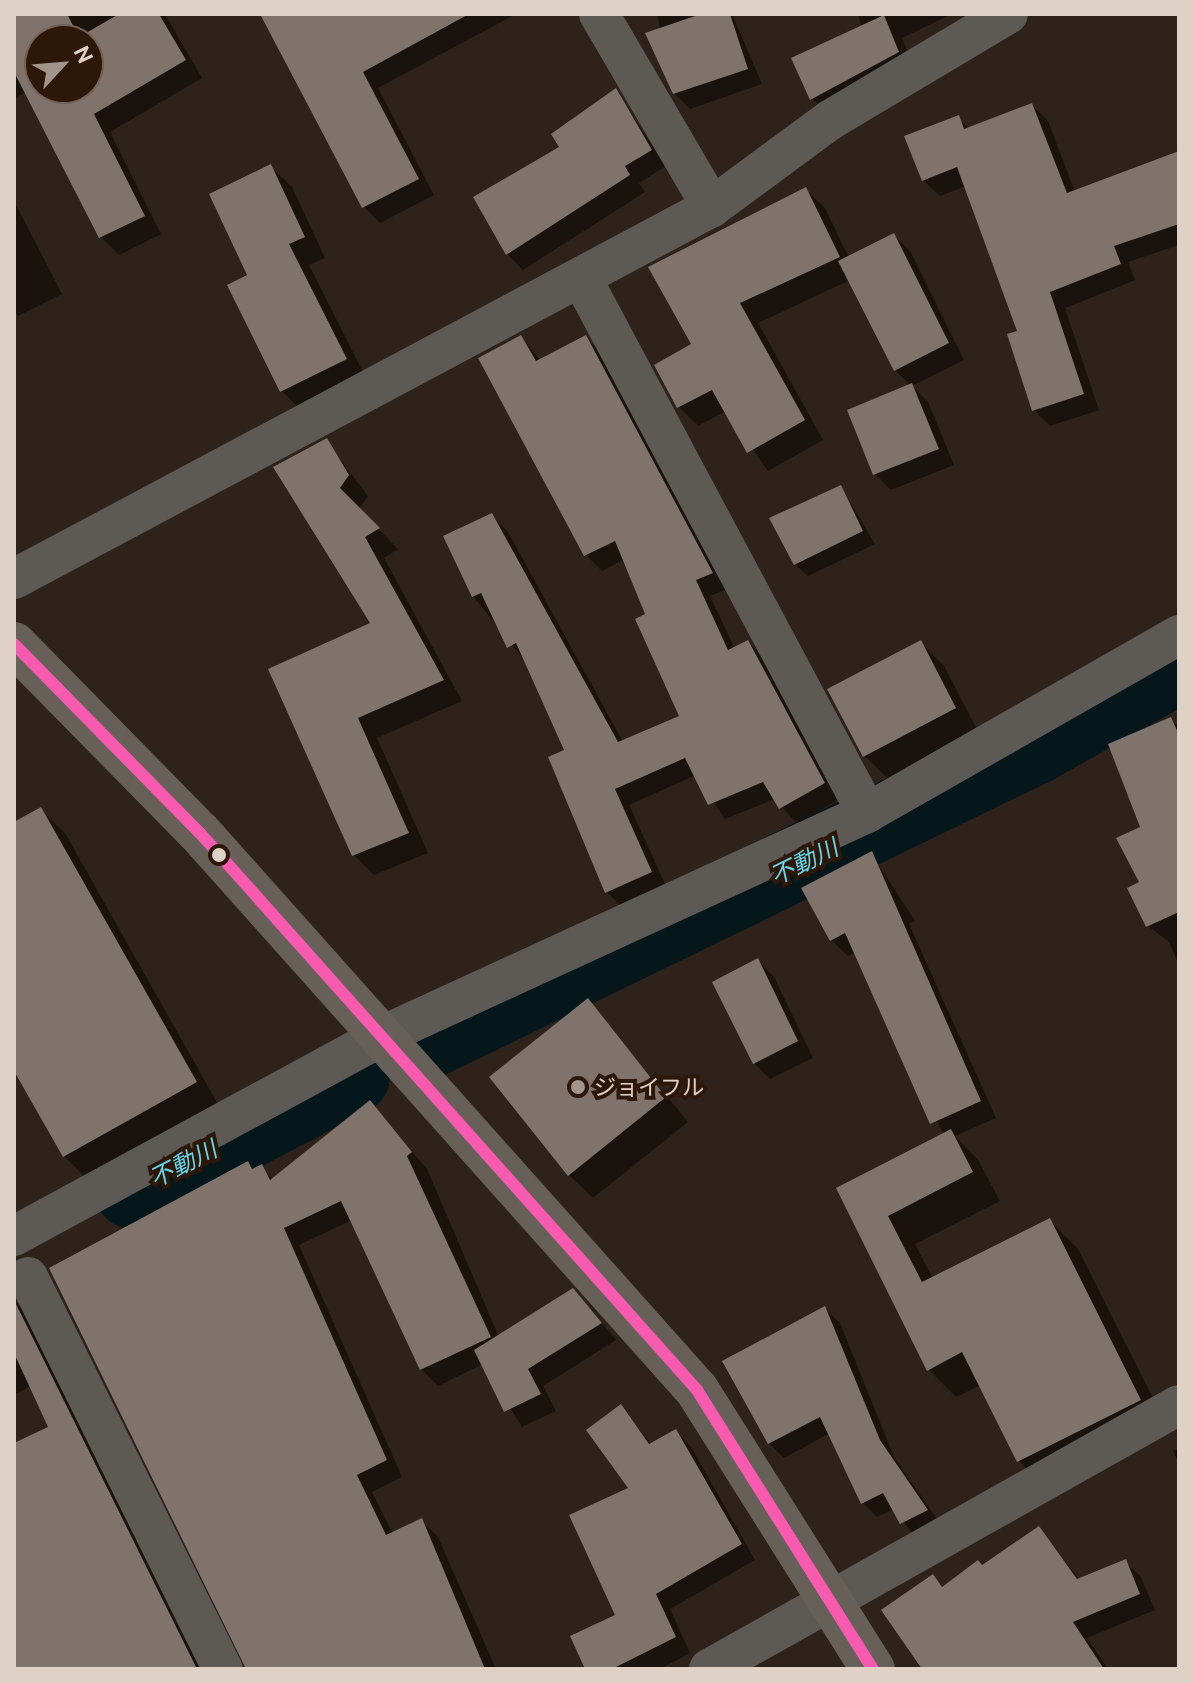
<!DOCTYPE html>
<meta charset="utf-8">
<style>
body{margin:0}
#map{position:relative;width:1193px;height:1683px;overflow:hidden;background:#2f221a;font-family:Ubuntu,"Noto Sans JP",sans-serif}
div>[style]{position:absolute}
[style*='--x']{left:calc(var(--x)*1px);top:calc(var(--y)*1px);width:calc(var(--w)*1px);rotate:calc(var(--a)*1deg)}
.shadow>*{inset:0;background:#0007}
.river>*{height:74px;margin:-37px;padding:0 37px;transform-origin:37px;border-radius:37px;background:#05171a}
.building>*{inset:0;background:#7f736c}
.street>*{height:40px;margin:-20px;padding:0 20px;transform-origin:20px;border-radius:20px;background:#5d5a56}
.highway>*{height:44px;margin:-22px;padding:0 22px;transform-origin:22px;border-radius:22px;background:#666059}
.bus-1>*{height:12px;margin:-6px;padding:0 6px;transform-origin:6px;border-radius:6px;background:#f75aaf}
.dots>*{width:22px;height:22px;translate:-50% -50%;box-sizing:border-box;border:4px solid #2d1709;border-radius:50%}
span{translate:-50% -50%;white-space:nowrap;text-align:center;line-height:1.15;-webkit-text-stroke:8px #2d1709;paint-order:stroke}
.poi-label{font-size:22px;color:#e0d1c7}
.left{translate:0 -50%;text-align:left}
.water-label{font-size:24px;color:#64d5ea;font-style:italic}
.frame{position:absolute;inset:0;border:16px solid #e0d1c7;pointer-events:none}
.north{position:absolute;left:24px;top:24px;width:80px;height:80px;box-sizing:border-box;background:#2d1709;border:2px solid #756155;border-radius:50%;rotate:64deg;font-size:22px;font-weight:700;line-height:32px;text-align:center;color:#e0d1c7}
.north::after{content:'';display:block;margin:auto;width:28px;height:36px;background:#a2948a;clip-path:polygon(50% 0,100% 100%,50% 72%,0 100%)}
</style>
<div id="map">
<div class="shadow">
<div style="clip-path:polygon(evenodd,14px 14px,165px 14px,202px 78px,110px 132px,161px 234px,119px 255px,101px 237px,26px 92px,14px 98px,14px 14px,40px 40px,88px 40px,88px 88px,40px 88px,40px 40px)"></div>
<div style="clip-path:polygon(262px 14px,516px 14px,378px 88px,434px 195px,380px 223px,364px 207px)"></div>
<div style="clip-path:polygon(657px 14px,732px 14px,762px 84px,690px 109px,674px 93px)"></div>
<div style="clip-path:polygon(858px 14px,952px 14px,902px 38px,914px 68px,828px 114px,812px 98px,862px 28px)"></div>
<div style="clip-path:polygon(616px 91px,666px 166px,639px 183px,645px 192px,523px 270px,507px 254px,562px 148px)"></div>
<div style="clip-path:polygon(1032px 105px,1048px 121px,1075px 192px,1179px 154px,1179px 245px,1128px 262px,1135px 280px,1065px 308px,1099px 410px,1050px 426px,1034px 410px,1020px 332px,966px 186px,940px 196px,923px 180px,958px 118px,969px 129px)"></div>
<div style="clip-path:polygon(271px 167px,292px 187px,325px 258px,309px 265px,367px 380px,303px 412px,282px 391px,230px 286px,249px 276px)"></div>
<div style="clip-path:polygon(805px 189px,825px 208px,849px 258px,893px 235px,910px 251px,964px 360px,912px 386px,928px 402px,954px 465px,891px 490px,875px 474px,911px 386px,895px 370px,850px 280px,758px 323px,823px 440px,768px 471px,726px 411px,698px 426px,679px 407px,694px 345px)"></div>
<div style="clip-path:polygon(14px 201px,62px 294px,18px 316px,14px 311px)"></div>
<div style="clip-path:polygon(521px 337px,541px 361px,585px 337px,601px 353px,727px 589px,710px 596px,735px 649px,748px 642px,764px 658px,839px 799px,797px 824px,775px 799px,725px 819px,696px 775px,629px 805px,667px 888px,623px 908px,607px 892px,566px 751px,526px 662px,473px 596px,492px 516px,508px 532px,623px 742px,682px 717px,625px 559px,602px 571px,586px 555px,481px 359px)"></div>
<div style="clip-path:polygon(326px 441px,368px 496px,359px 509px,398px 549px,384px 558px,462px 701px,377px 738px,428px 853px,374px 875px,354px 855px,270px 670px,373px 624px)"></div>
<div style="clip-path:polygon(841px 487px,875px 544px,808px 576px,795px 564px)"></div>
<div style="clip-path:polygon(920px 642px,944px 666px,979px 733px,889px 780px,865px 756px)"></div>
<div style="clip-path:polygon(1171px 719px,1179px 727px,1179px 965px,1169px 942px,1148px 926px,1142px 883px,1142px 828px)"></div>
<div style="clip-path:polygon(41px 810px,65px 833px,219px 1106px,88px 1180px,64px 1156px,14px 1067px,14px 825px)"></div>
<div style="clip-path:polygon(871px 853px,915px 921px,909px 924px,996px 1118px,955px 1136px,978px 1160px,1000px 1201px,915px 1244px,933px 1279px,1050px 1221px,1078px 1249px,1168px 1428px,1047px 1489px,1019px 1461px,981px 1385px,956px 1397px,928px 1369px,839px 1189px,944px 1135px,855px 952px,848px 956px,831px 940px,804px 889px)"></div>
<div style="clip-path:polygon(758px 961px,774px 977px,813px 1058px,770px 1079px,754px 1063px)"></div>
<div style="clip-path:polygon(587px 1000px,688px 1122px,593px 1198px,569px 1175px)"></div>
<div style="clip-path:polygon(370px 1103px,427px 1169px,499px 1337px,589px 1307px,616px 1340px,543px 1386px,556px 1411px,522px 1427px,483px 1364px,438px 1386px,421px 1369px,352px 1220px,299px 1245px,402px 1477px,372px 1492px,393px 1534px,422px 1521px,438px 1537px,496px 1669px,247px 1669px,248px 1163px,274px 1179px)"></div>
<div style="clip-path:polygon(14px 1301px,28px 1315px,204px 1669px,14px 1669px,14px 1445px,50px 1428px,31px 1386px,14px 1395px)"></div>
<div style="clip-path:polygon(825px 1309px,840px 1323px,894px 1457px,941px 1525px,916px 1538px,894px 1509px,877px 1517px,862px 1502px,830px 1433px,784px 1458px,769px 1443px)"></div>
<div style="clip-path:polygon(621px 1407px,652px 1445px,676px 1431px,691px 1447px,755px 1560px,670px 1609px,690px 1653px,660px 1669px,587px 1669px,618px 1616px,631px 1488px)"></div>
<div style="clip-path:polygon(1179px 1448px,1179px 1463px,1173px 1451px)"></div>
<div style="clip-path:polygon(1038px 1529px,1080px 1580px,1125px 1562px,1141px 1577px,1155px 1610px,1087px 1638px,1108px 1669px,923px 1669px,932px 1576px,944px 1588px)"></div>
</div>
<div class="river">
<div style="--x:422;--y:1045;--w:682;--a:-25.89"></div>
<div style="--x:1036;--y:747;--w:164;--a:-29.5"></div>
<div style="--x:132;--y:1192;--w:249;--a:-27.5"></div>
</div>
<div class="building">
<div style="clip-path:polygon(evenodd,14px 14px,67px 14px,79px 37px,119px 14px,159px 14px,186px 60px,94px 114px,145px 216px,99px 238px,14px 72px,14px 14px,40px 40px,88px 40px,88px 88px,40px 88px,40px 40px)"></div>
<div style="clip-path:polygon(260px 14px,469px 14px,363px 72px,419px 179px,362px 208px)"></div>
<div style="clip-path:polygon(701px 14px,730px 14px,748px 69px,673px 94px,645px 33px)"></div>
<div style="clip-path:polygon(884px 15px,899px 52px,810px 100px,791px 58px)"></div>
<div style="clip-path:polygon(616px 88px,652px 150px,625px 166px,630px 175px,506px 255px,473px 197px,559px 147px,551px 134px)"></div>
<div style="clip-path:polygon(1032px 103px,1067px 193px,1179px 151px,1179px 224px,1114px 246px,1121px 264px,1050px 292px,1084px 394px,1032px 411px,1007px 334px,1017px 331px,957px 167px,922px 181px,904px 136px,959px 115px,964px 129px)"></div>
<div style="clip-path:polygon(271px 164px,305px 237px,289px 244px,347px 359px,280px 392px,227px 285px,247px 275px,209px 194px)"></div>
<div style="clip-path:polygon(806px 187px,840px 257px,740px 303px,805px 420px,747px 453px,712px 390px,677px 408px,654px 365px,691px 344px,648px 267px)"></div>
<div style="clip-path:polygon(894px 233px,949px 343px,894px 371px,838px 261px)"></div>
<div style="clip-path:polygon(521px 335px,536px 361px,586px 335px,713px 573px,696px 580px,728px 650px,748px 640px,825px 783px,779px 809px,763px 782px,708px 805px,685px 758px,615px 789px,652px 872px,605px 893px,548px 757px,564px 750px,516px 643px,507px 648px,481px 593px,472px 597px,443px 536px,492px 513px,618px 742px,679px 716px,635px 619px,645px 614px,615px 541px,584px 556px,478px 358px)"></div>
<div style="clip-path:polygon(912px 383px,939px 449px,873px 475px,847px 410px)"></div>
<div style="clip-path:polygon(327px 438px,349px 475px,340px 488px,380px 528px,365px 537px,444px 680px,358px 718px,409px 833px,352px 856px,268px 669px,370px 623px,273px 467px)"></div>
<div style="clip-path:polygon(841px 485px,863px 531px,794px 565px,769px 518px)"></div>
<div style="clip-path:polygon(921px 640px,956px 708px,863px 757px,827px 689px)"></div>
<div style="clip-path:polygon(1171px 717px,1179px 735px,1179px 912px,1146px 927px,1127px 888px,1139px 882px,1116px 838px,1140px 827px,1108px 744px)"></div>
<div style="clip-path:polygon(41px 807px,197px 1082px,63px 1157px,14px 1071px,14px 822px)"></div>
<div style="clip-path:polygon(872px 851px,981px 1101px,930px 1124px,845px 933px,830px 941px,801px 888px)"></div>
<div style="clip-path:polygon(758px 958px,798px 1041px,753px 1064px,712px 982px)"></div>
<div style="clip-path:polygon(588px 998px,666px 1097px,568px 1176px,489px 1077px)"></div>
<div style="clip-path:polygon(370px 1100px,412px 1152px,407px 1156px,491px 1337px,420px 1370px,341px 1201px,284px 1228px,387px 1460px,357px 1475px,386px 1535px,422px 1518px,485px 1669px,246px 1669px,49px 1268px,248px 1161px,252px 1169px,262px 1164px,270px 1180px)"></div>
<div style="clip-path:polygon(951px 1129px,973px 1172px,888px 1216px,922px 1282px,1050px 1218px,1141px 1400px,1017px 1462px,962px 1352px,927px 1371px,836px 1188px)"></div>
<div style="clip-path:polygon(573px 1288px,602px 1323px,528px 1369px,541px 1394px,504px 1412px,474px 1350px)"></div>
<div style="clip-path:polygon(14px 1300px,197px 1669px,14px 1669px,14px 1443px,48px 1427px,14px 1353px)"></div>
<div style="clip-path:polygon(825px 1306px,880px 1440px,928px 1510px,900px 1524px,883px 1493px,861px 1504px,820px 1417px,768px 1444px,722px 1361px)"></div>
<div style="clip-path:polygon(621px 1404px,649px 1444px,676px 1429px,742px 1544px,656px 1594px,676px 1637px,612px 1669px,585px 1669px,570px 1636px,615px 1615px,569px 1515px,628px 1488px,586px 1430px)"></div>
<div style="clip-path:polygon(1039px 1526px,1077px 1579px,1126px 1559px,1140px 1594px,1073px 1622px,1104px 1669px,922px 1669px,881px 1610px,933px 1574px,942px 1587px,978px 1560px,982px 1565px)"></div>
</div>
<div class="street">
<div style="--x:599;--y:14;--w:224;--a:59.7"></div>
<div style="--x:582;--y:279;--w:605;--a:61.91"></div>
<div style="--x:14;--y:579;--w:791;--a:-28.06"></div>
<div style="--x:712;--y:207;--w:147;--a:-36.4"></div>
<div style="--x:830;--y:120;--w:207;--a:-30.8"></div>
<div style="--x:14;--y:1236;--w:421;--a:-28.5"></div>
<div style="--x:384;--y:1035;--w:532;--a:-24.68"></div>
<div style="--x:867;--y:813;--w:359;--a:-29.7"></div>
<div style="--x:28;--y:1277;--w:438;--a:63.6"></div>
<div style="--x:709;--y:1669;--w:539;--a:-29.32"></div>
</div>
<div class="highway">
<div style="--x:14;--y:644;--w:264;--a:45.5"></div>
<div style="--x:199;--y:832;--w:748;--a:48.25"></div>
<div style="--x:697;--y:1390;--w:330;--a:57.8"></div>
</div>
<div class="bus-1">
<div style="--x:14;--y:644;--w:264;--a:45.5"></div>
<div style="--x:199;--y:832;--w:748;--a:48.25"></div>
<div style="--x:697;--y:1390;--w:330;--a:57.8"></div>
</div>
<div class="dots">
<div style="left:219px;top:855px;background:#e0d1c7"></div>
<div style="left:578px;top:1087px;background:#a2948a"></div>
</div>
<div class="poi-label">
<span class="left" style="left:594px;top:1087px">ジョイフル</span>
</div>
<div class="water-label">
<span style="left:804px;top:862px;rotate:-26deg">不動川</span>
<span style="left:183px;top:1164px;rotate:-27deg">不動川</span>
</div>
<div class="frame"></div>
<div class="north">N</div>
</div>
